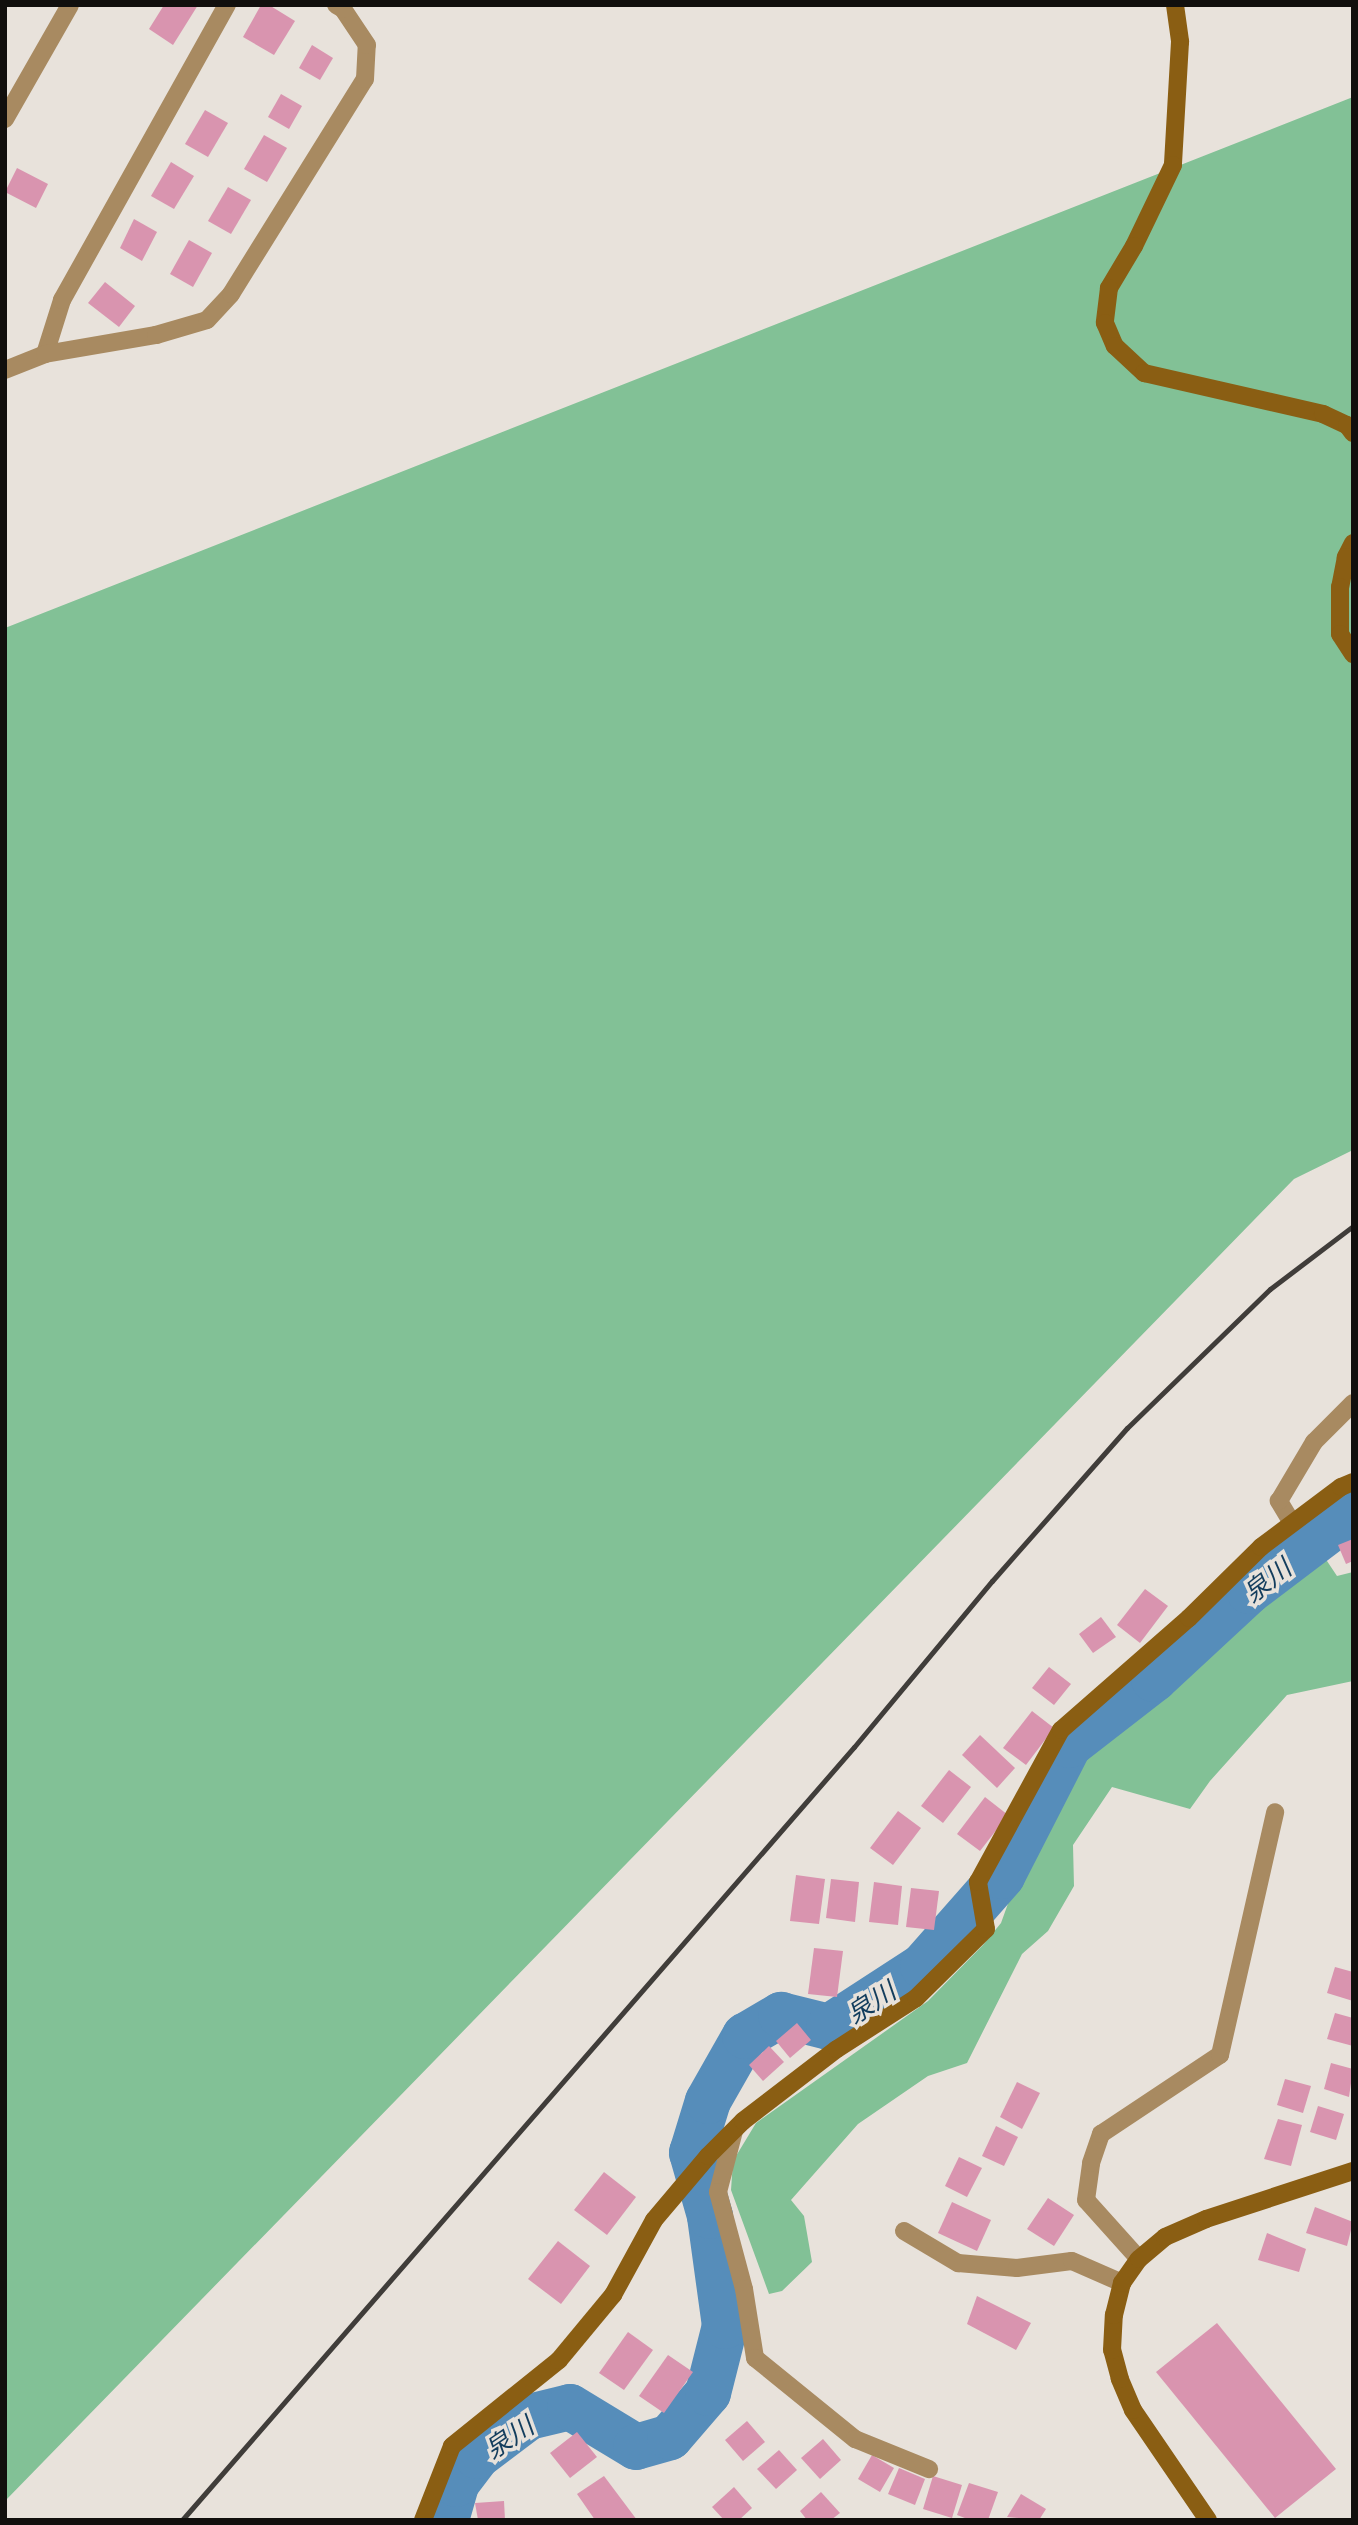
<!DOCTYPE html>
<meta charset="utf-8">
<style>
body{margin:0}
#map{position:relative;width:1358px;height:2525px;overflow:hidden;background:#e8e2db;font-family:Georgia,"Noto Sans JP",serif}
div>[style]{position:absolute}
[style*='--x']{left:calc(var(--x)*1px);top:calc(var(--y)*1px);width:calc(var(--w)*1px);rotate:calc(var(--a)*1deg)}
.forest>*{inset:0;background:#82c196}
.river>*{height:46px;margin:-23px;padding:0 23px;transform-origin:23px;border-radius:23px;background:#568dba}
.building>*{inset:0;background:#d994af}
.street>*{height:18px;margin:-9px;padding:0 9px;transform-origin:9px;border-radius:9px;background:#a88a61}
.secondary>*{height:18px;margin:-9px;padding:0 9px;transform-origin:9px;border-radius:9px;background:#8a5e13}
.rail>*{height:5px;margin:-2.5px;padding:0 2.5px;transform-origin:2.5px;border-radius:2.5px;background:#403d3a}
span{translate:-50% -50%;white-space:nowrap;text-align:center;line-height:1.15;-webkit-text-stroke:7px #e8e2db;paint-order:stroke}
.water-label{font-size:26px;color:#133d5d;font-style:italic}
.frame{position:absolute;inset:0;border:7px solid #110f0d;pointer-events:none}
</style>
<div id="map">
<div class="forest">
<div style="clip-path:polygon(1353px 97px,1353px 1150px,1294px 1179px,5px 2501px,5px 628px)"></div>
<div style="clip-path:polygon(1319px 1549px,1337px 1576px,1353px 1572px,1353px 1681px,1287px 1695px,1210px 1781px,1190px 1809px,1112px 1787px,1073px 1845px,1074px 1886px,1048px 1931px,1022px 1954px,967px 2063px,928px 2076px,858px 2124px,791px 2200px,804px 2216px,812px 2262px,782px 2291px,769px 2294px,731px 2190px,733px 2161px,756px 2123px,928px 2001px,983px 1945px,1001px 1923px,1034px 1832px,1075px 1752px)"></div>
</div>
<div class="river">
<div style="--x:446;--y:2520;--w:37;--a:-74"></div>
<div style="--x:456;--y:2484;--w:35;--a:-53"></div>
<div style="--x:477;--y:2456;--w:65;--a:-36.9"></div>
<div style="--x:529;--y:2417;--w:42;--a:-13.7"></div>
<div style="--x:570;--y:2407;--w:77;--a:31.2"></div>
<div style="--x:636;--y:2447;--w:35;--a:-16"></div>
<div style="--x:670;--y:2437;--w:58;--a:-49.2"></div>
<div style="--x:708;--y:2393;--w:69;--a:-75.8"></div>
<div style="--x:725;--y:2326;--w:111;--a:-97.8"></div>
<div style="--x:710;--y:2216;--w:66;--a:-105.9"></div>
<div style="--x:692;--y:2153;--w:54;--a:-72.9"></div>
<div style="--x:708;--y:2101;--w:75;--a:-60.4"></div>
<div style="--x:745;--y:2036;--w:42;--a:-30.3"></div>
<div style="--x:781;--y:2015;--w:49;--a:14"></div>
<div style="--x:829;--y:2027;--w:112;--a:-33"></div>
<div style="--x:923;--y:1966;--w:120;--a:-48.7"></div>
<div style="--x:1002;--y:1876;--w:147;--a:-62.9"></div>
<div style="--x:1069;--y:1745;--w:108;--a:-37.8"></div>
<div style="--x:1154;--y:1679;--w:129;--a:-42.8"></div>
<div style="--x:1249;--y:1591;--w:131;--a:-37.2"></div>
</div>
<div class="building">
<div style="clip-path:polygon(164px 5px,198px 5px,173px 45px,149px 29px)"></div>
<div style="clip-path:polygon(261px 5px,269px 5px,295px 21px,274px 55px,243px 37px)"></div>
<div style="clip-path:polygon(312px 45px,333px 58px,320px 80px,299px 68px)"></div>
<div style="clip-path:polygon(281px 94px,302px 106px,289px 129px,268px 117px)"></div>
<div style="clip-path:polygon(205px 110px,228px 123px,208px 157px,185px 144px)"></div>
<div style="clip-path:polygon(264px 135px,287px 148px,267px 182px,244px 169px)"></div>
<div style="clip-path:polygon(171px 162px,194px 176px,174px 209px,151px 196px)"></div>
<div style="clip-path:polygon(17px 168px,48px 184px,36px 208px,5px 192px)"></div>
<div style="clip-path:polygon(228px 187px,251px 200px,231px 234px,208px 221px)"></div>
<div style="clip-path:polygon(134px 219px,157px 232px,142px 261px,120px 248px)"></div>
<div style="clip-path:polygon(189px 240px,212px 253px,193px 287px,170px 274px)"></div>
<div style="clip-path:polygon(105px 282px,135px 306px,119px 327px,88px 303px)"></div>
<div style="clip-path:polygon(1353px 1539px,1353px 1561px,1346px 1564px,1338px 1545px)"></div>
<div style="clip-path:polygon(1145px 1589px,1168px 1606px,1140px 1643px,1117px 1625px)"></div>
<div style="clip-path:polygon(1101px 1617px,1116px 1637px,1093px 1653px,1079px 1634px)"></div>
<div style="clip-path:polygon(1049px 1667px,1071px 1684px,1054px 1705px,1032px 1688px)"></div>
<div style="clip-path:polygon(1032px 1711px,1054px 1728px,1026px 1765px,1003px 1748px)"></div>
<div style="clip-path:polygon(980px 1735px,1015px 1768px,997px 1788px,962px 1755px)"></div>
<div style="clip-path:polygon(949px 1770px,971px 1787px,943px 1823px,921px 1806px)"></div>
<div style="clip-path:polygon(985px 1797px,1008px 1815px,980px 1851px,957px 1834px)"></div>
<div style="clip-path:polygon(898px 1811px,921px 1828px,893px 1865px,870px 1848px)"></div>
<div style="clip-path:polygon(796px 1875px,825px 1879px,819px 1924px,790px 1921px)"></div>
<div style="clip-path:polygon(831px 1879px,859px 1882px,855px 1922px,826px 1918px)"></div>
<div style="clip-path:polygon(874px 1882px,902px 1886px,898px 1925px,869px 1922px)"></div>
<div style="clip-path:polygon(911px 1888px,939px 1891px,934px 1930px,906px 1927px)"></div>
<div style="clip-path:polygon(814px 1948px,843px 1951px,837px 1997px,808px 1994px)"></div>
<div style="clip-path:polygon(1335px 1967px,1353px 1972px,1353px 2001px,1327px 1993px)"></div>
<div style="clip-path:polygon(1335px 2013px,1353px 2018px,1353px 2046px,1327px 2039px)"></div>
<div style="clip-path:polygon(797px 2023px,811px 2040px,790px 2058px,776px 2041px)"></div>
<div style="clip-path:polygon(769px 2046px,784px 2062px,763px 2081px,749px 2065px)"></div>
<div style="clip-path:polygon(1331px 2063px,1353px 2069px,1349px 2097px,1324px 2089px)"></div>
<div style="clip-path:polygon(1285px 2079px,1311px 2086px,1303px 2113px,1277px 2105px)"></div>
<div style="clip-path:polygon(1017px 2082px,1040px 2093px,1022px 2129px,1000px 2117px)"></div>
<div style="clip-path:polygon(1318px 2106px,1344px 2114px,1336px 2140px,1310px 2132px)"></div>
<div style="clip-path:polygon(1278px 2119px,1302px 2125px,1291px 2166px,1264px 2159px)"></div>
<div style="clip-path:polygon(996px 2126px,1018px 2137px,1004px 2166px,982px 2156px)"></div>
<div style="clip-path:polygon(959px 2157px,982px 2168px,967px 2197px,945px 2186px)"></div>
<div style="clip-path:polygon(604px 2172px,636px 2197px,607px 2235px,574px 2210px)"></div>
<div style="clip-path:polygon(1048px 2198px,1074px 2215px,1054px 2246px,1027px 2229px)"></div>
<div style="clip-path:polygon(952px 2202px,991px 2220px,977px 2251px,938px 2233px)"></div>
<div style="clip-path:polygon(1315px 2207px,1353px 2222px,1347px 2246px,1306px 2233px)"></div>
<div style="clip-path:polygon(1267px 2233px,1306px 2249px,1299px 2272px,1258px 2260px)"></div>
<div style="clip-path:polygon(558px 2241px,590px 2266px,561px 2304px,528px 2279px)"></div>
<div style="clip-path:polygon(977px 2296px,1031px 2323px,1016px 2350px,967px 2324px)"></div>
<div style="clip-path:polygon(1217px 2323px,1336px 2469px,1275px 2518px,1156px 2372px)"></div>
<div style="clip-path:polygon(628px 2332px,653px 2350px,624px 2390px,599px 2373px)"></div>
<div style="clip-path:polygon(668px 2355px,693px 2372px,664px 2413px,639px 2396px)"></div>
<div style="clip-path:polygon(747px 2421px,765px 2442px,743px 2461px,725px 2440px)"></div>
<div style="clip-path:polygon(577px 2432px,597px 2457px,570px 2478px,550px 2453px)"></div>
<div style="clip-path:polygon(823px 2439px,841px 2460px,820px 2479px,801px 2458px)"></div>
<div style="clip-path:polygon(779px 2450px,797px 2470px,776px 2489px,757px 2469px)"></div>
<div style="clip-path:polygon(872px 2455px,894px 2468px,880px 2492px,858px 2479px)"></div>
<div style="clip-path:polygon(899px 2468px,925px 2479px,915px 2505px,888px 2494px)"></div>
<div style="clip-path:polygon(604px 2476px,637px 2520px,595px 2520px,577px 2494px)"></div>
<div style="clip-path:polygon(933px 2476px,962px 2485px,952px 2518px,923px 2509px)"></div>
<div style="clip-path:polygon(969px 2483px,998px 2492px,988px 2520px,970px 2520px,957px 2515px)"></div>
<div style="clip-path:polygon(734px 2487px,752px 2508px,739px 2520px,724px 2520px,712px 2507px)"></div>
<div style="clip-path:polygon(821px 2492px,840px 2513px,831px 2520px,807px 2520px,800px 2511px)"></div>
<div style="clip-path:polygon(1021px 2494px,1046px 2509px,1039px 2520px,1007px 2517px)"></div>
<div style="clip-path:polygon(504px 2501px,505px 2520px,478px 2520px,475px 2503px)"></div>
</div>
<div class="street">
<div style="--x:5;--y:119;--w:131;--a:-60.3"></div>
<div style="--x:45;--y:354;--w:57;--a:-72.5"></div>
<div style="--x:62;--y:300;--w:338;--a:-60.8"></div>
<div style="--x:5;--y:370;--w:43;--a:-21.8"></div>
<div style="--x:45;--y:354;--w:113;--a:-9.7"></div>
<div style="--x:156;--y:335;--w:53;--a:-16.4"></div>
<div style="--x:207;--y:320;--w:35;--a:-47"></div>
<div style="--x:231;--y:294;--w:253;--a:-58.1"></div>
<div style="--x:365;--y:79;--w:34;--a:-87"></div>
<div style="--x:367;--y:45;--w:43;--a:-123.7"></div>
<div style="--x:343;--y:9;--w:8;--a:-150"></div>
<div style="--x:1292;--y:1523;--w:26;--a:-121"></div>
<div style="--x:1279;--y:1501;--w:69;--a:-59.3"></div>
<div style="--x:1314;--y:1442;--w:55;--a:-45"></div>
<div style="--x:734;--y:2131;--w:63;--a:104.7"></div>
<div style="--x:718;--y:2192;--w:100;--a:75"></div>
<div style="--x:744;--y:2289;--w:70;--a:80.9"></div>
<div style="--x:755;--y:2358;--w:129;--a:39"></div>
<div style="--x:855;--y:2439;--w:80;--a:22.1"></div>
<div style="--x:904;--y:2231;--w:63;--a:30.7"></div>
<div style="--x:958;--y:2263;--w:59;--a:4.8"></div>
<div style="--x:1017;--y:2268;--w:55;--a:-7.3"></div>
<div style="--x:1072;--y:2261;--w:55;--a:23.7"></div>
<div style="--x:1139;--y:2259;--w:79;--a:-131.9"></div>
<div style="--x:1086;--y:2200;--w:37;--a:-82"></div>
<div style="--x:1091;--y:2163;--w:31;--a:-71"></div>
<div style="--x:1101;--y:2134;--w:143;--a:-33.6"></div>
<div style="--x:1220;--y:2055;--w:249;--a:-77.2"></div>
</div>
<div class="secondary">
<div style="--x:1175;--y:5;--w:37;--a:82"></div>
<div style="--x:1180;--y:42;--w:123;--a:93.3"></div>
<div style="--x:1173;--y:165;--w:90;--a:115.7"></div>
<div style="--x:1134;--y:246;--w:49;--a:120.8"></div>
<div style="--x:1109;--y:288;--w:35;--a:97"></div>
<div style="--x:1105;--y:323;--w:25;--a:67"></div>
<div style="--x:1115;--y:346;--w:40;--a:43"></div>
<div style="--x:1144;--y:373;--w:184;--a:12.9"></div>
<div style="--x:1323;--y:414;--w:26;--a:25"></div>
<div style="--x:1347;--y:425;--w:10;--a:53"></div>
<div style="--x:1353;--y:543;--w:16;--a:117"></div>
<div style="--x:1346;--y:557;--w:31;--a:101"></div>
<div style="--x:1340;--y:587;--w:47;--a:90"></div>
<div style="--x:1340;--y:634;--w:24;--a:57"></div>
<div style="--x:423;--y:2520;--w:79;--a:-68.6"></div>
<div style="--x:452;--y:2446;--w:137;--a:-38.8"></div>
<div style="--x:559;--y:2360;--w:85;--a:-50.3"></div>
<div style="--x:613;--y:2295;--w:85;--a:-61.3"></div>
<div style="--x:654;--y:2220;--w:84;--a:-49.8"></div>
<div style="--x:708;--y:2156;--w:49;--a:-45"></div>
<div style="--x:743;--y:2121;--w:118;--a:-37.5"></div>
<div style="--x:837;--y:2049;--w:94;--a:-32.8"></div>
<div style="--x:916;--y:1998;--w:98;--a:-44.6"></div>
<div style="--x:986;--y:1929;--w:48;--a:-99.7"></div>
<div style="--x:978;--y:1882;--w:173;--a:-61.4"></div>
<div style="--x:1061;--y:1730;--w:170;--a:-41.2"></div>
<div style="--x:1189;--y:1618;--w:101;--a:-44.6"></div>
<div style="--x:1261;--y:1547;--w:100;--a:-36.9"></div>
<div style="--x:1341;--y:1487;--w:13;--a:-23"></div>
<div style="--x:1208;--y:2520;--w:133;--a:-124.3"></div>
<div style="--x:1133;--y:2410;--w:34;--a:-113"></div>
<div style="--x:1120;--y:2379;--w:30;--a:-105"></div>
<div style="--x:1112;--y:2350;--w:35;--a:-87"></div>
<div style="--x:1114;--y:2315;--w:33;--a:-76"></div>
<div style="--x:1122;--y:2283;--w:29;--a:-55"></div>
<div style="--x:1139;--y:2259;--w:34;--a:-40"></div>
<div style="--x:1165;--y:2237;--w:45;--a:-23.7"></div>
<div style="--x:1206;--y:2219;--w:155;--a:-18.1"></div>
</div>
<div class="rail">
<div style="--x:182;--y:2520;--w:1024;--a:-49"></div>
<div style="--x:854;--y:1747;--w:216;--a:-50.3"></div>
<div style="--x:992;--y:1581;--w:204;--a:-48.6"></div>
<div style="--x:1127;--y:1428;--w:199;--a:-44.2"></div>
<div style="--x:1270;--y:1289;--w:104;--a:-37.2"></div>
</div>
<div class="water-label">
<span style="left:1266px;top:1579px;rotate:-38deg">泉川</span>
<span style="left:870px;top:2001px;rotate:-33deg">泉川</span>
<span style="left:508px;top:2436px;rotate:-34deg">泉川</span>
</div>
<div class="frame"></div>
</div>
